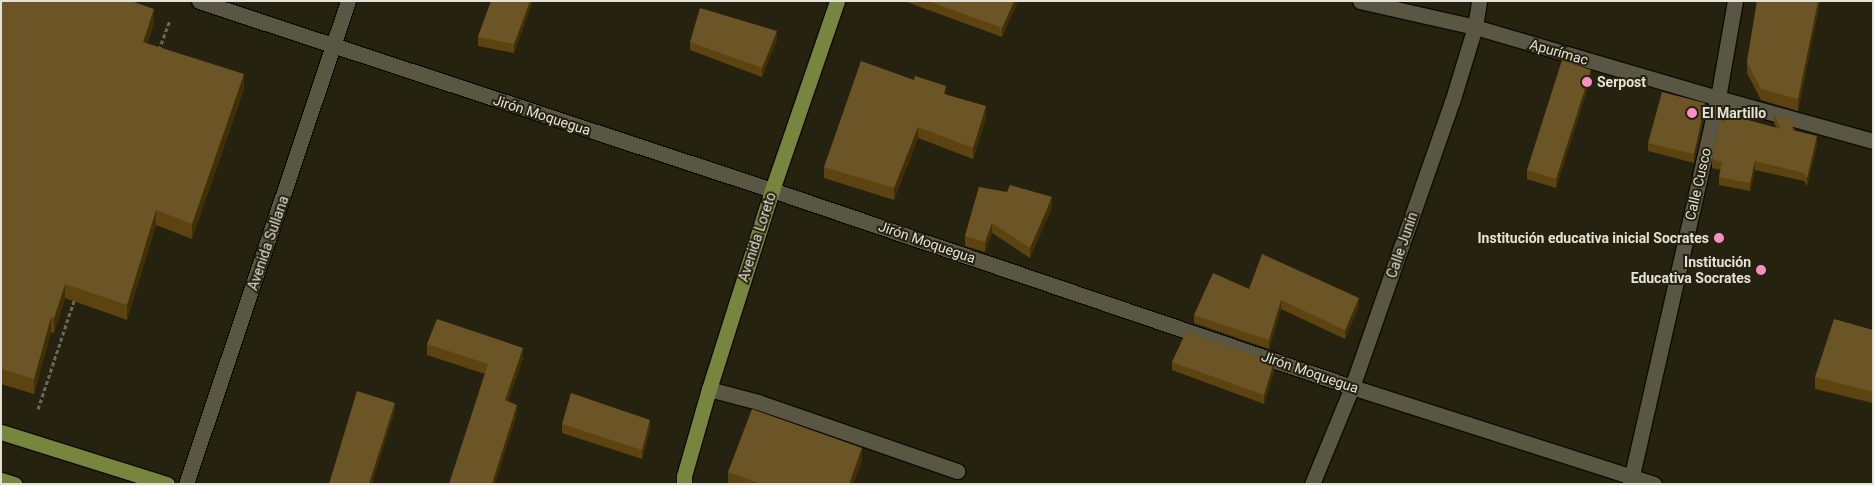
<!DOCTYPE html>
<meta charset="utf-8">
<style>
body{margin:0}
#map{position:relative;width:1874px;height:485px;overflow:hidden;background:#252210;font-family:Roboto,sans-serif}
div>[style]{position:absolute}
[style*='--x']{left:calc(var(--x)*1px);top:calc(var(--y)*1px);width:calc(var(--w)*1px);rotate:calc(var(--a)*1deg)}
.path>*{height:3px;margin-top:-1.5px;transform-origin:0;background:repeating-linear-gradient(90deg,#6b6859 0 4px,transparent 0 6.5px)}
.roads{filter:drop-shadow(1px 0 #0e0b00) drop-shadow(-1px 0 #0e0b00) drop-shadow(0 1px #0e0b00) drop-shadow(0 -1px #0e0b00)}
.minor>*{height:15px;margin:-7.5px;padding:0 7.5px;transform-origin:7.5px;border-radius:7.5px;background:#595643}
.major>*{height:15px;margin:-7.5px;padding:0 7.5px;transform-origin:7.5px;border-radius:7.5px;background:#78853f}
.wall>*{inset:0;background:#5c4310}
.shaded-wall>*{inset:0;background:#402f07}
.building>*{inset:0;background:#6b5425}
.dots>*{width:14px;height:14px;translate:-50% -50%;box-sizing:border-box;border:2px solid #252210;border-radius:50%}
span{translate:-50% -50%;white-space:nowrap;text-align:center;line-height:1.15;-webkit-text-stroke:4px #252210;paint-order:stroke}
.street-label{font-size:14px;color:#e4e2d7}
.poi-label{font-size:14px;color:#e4e2d7;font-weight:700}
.left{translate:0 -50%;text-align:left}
.right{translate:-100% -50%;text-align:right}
.frame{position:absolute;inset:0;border:2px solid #e4e2d7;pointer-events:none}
</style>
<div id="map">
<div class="path">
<div style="--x:159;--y:50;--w:32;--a:-70"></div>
<div style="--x:38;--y:409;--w:117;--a:-71.6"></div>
</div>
<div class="roads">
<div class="minor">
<div style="--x:199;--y:1;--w:603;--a:18.25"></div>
<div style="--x:772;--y:190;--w:613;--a:18.76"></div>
<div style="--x:1352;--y:387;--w:317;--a:17.8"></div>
<div style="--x:1360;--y:1;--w:118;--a:12.7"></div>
<div style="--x:1475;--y:27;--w:253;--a:16.3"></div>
<div style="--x:1718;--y:98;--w:161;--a:15.5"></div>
<div style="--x:709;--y:389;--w:51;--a:14.9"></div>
<div style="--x:758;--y:402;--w:211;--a:19.1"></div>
<div style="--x:186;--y:484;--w:509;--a:-71.46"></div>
<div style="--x:1312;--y:484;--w:105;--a:-67.6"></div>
<div style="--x:1352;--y:387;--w:302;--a:-70.7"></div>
<div style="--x:1452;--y:102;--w:78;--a:-73"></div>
<div style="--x:1475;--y:27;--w:26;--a:-81"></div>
<div style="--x:1630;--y:484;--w:396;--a:-77.2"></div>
<div style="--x:1718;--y:98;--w:98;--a:-80.1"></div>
</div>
<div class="major">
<div style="--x:1;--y:432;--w:174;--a:17.4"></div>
<div style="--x:1;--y:480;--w:14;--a:17"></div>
<div style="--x:684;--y:484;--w:8;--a:-90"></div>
<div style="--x:684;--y:476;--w:91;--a:-74"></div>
<div style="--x:709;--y:389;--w:209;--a:-72.4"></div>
<div style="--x:772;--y:190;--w:200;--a:-71"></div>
</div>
</div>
<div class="wall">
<div style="clip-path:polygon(1px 1px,154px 23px,147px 44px,244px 89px,192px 239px,156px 225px,127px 320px,65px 298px,54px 333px,51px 332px,34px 394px,1px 384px)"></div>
<div style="clip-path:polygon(491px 1px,533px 1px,514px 53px,478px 46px,478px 37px)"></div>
<div style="clip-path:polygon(904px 1px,1018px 1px,1002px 37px)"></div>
<div style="clip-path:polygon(1757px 1px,1820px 1px,1798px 111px,1761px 100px,1747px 73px,1747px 62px)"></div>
<div style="clip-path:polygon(777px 40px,762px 77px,690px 50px,690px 42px)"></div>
<div style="clip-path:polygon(1591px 78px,1556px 188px,1527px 179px,1527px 170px)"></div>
<div style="clip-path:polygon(946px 94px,986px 118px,973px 159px,918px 138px,894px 200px,824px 178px,824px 167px)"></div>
<div style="clip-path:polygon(1705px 112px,1694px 163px,1648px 151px,1648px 143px)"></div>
<div style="clip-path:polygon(1774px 115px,1795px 129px,1794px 131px,1817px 145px,1807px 186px,1804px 181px,1755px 170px,1750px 191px,1719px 185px,1719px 177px,1721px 170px,1712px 168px,1712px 159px,1776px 127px,1774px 123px)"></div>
<div style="clip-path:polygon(979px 187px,1052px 207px,1030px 258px,992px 233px,985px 252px,965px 246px,965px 236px)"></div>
<div style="clip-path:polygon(1249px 289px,1359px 306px,1345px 339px,1281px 309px,1269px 349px,1194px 323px,1194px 315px)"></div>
<div style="clip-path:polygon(1873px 330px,1873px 403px,1815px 389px,1815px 377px)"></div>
<div style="clip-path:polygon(427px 344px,523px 358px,508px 401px,517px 415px,485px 374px,427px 355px)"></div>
<div style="clip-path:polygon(1172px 362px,1274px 371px,1264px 404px,1172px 370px)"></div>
<div style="clip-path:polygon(562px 424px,650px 429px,642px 459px,562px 433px)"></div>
<div style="clip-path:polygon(862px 460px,853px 484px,728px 484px,728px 472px)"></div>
</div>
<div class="shaded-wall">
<div style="clip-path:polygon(530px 1px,533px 1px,514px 53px,514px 44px)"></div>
<div style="clip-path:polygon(1014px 1px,1018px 1px,1002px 37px,1002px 28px)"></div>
<div style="clip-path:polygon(1818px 1px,1820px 1px,1798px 111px,1798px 99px)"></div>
<div style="clip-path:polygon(154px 9px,154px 23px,143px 57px,143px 42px)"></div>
<div style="clip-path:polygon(777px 31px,777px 40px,762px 77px,762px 68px)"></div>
<div style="clip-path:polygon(1591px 70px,1591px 78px,1556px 188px,1556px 179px)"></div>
<div style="clip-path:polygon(244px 74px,244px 89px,192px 239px,192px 224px)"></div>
<div style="clip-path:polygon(946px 86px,946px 97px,944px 94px)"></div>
<div style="clip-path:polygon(1705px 103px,1705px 112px,1694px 163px,1694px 154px)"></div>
<div style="clip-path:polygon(986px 106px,986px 118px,973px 159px,973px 148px)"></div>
<div style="clip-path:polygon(918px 127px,918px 138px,894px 200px,894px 188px)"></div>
<div style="clip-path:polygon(1817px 136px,1817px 145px,1807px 186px,1807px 178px)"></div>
<div style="clip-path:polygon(1755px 161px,1755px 170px,1750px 191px,1750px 183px)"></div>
<div style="clip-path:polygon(1052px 197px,1052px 207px,1030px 258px,1030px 248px)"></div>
<div style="clip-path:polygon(156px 210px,156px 225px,127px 320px,127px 305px)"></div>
<div style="clip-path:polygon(992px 223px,992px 233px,985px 252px,985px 242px)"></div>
<div style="clip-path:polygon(65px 284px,65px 298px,54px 333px,54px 318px)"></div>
<div style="clip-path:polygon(1359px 298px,1359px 306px,1345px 339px,1345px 330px)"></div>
<div style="clip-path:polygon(1281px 300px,1281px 309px,1269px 349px,1269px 340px)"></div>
<div style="clip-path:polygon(51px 317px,51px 332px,34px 394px,34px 379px)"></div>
<div style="clip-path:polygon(523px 348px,523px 358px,505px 410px,505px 400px)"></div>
<div style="clip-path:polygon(1274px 362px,1274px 371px,1264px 404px,1264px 395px)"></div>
<div style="clip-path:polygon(395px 403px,395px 411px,372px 484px,369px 484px)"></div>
<div style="clip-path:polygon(517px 405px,517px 415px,495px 484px,492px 484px)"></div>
<div style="clip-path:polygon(650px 420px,650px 429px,642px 459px,642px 450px)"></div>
<div style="clip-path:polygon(862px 448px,862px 460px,853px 484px,849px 484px)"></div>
</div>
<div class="building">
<div style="clip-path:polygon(1px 1px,131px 1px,154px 9px,143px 42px,244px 74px,192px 224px,156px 210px,127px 305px,65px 284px,54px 318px,51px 317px,34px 379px,1px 369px)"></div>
<div style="clip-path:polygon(491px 1px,530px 1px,514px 44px,478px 37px)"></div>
<div style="clip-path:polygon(928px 1px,1014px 1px,1002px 28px)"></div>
<div style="clip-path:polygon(1757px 1px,1818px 1px,1798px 99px,1761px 89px,1747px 62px)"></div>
<div style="clip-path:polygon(700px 8px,777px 31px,762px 68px,690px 42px)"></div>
<div style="clip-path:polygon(1562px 60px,1591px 70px,1556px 179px,1527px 170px)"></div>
<div style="clip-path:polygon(861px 61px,914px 80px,915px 76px,946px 86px,944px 94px,986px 106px,973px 148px,918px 127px,894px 188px,824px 167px)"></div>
<div style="clip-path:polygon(1662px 92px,1705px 103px,1694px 154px,1648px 143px)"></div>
<div style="clip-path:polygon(1722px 113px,1781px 129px,1774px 115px,1795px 120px,1792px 130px,1817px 136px,1807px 178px,1804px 173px,1755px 161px,1750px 183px,1719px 177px,1722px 162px,1712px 159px)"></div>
<div style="clip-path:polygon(1010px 185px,1052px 197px,1030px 248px,992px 223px,985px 242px,965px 236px,979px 187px,1007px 192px)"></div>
<div style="clip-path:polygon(1262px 254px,1359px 298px,1345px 330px,1281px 300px,1269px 340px,1194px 315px,1213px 273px,1249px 289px)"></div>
<div style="clip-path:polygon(437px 319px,523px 348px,505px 400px,517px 405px,492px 484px,449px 484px,488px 364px,427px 344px)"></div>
<div style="clip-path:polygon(1834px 319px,1873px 330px,1873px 392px,1815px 377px)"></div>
<div style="clip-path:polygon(1186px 332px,1274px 362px,1264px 395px,1172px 362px)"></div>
<div style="clip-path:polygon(357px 391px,395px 403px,369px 484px,329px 484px)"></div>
<div style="clip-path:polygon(571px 393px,650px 420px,642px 450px,562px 424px)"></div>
<div style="clip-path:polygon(752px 409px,862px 448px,849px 484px,761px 484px,728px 472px)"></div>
</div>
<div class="dots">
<div style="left:1587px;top:82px;background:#fb8fc5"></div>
<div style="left:1692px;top:113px;background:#fb8fc5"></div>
<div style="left:1719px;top:238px;background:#fb8fc5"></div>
<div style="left:1761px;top:270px;background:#fb8fc5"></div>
</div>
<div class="street-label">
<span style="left:1559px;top:52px;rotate:16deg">Apurímac</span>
<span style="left:542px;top:115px;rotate:18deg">Jirón Moquegua</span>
<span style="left:1698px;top:184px;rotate:-77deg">Calle Cusco</span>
<span style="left:757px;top:237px;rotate:-72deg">Avenida Loreto</span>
<span style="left:927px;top:242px;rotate:19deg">Jirón Moquegua</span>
<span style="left:268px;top:243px;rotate:-71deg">Avenida Sullana</span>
<span style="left:1402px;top:245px;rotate:-71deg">Calle Junín</span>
<span style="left:1310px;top:372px;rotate:19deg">Jirón Moquegua</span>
</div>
<div class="poi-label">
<span class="left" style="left:1597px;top:82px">Serpost</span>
<span class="left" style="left:1702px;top:113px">El Martillo</span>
<span class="right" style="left:1709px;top:238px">Institución educativa inicial Socrates</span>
<span class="right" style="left:1751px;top:270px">Institución<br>Educativa Socrates</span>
</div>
<div class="frame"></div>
</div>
